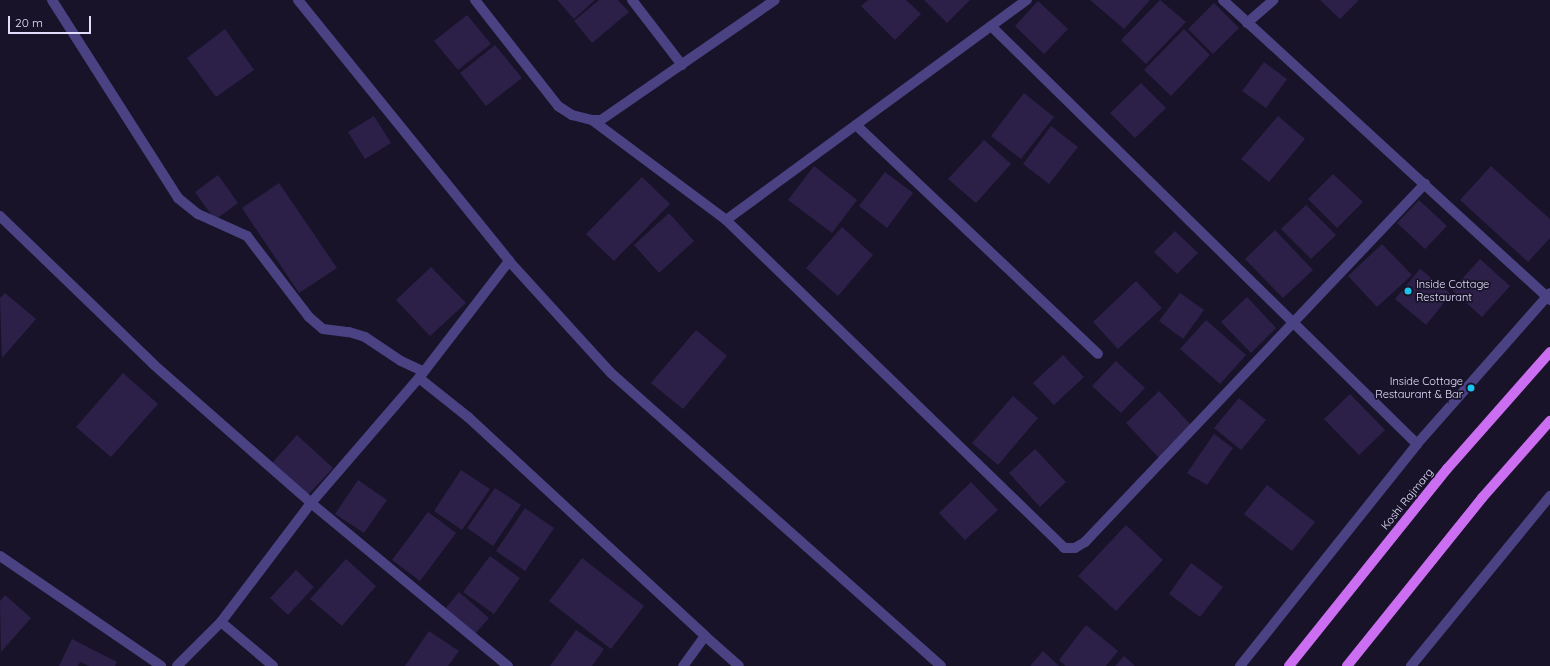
<!DOCTYPE html>
<style>
body{margin:0}
#map{position:relative;width:1550px;height:666px;overflow:hidden;background:#181328;font-family:Quicksand,sans-serif}
div>[style]{position:absolute}
[style*='--x']{left:calc(var(--x)*1px);top:calc(var(--y)*1px);width:calc(var(--w)*1px);rotate:calc(var(--a)*1deg)}
.building>*{inset:0;background:#2c2048}
.minor>*{height:10px;margin:-5px;padding:0 5px;transform-origin:5px;border-radius:5px;background:#4a4283}
.primary>*{height:10px;margin:-5px;padding:0 5px;transform-origin:5px;border-radius:5px;background:#cc6ef2}
.dots>*{width:11px;height:11px;translate:-50% -50%;box-sizing:border-box;border:2px solid #181328;border-radius:50%}
span{translate:-50% -50%;white-space:nowrap;text-align:center;line-height:1.15;-webkit-text-stroke:3.5px #181328;paint-order:stroke}
.poi-label{font-size:11px;color:#e3ddfc}
.left{translate:0 -50%;text-align:left}
.right{translate:-100% -50%;text-align:right}
.street-label{font-size:11px;color:#e3ddfc}
.scale{position:absolute;left:8px;top:16px;width:83px;height:18px;box-sizing:border-box;border:2px solid #e3ddfc;border-top:0;padding-left:5px;font-size:12px;line-height:14px;white-space:nowrap;color:#e3ddfc;-webkit-text-stroke:3px #181328;paint-order:stroke}
</style>
<div id="map">
<div class="building">
<div style="clip-path:polygon(557px 0,595px 0,574px 19px)"></div>
<div style="clip-path:polygon(599px 0,618px 0,629px 12px,592px 43px,574px 21px)"></div>
<div style="clip-path:polygon(868px 0,906px 0,921px 14px,895px 40px,861px 6px)"></div>
<div style="clip-path:polygon(924px 0,970px 0,947px 23px)"></div>
<div style="clip-path:polygon(1090px 0,1150px 0,1124px 29px)"></div>
<div style="clip-path:polygon(1160px 0,1186px 22px,1146px 64px,1121px 40px)"></div>
<div style="clip-path:polygon(1320px 0,1359px 0,1340px 19px)"></div>
<div style="clip-path:polygon(1038px 1px,1068px 29px,1044px 54px,1015px 26px)"></div>
<div style="clip-path:polygon(1214px 3px,1239px 28px,1213px 54px,1188px 29px)"></div>
<div style="clip-path:polygon(467px 15px,491px 44px,458px 70px,434px 41px)"></div>
<div style="clip-path:polygon(225px 29px,254px 70px,216px 97px,187px 58px)"></div>
<div style="clip-path:polygon(1184px 29px,1210px 55px,1171px 96px,1144px 70px)"></div>
<div style="clip-path:polygon(495px 45px,522px 78px,486px 106px,460px 73px)"></div>
<div style="clip-path:polygon(1264px 62px,1287px 79px,1266px 108px,1242px 91px)"></div>
<div style="clip-path:polygon(1141px 83px,1166px 108px,1135px 138px,1110px 113px)"></div>
<div style="clip-path:polygon(1024px 93px,1054px 117px,1021px 159px,991px 136px)"></div>
<div style="clip-path:polygon(374px 116px,391px 143px,365px 159px,348px 132px)"></div>
<div style="clip-path:polygon(1278px 116px,1305px 139px,1269px 182px,1241px 159px)"></div>
<div style="clip-path:polygon(1051px 126px,1078px 147px,1049px 184px,1023px 164px)"></div>
<div style="clip-path:polygon(984px 140px,1011px 164px,976px 203px,948px 179px)"></div>
<div style="clip-path:polygon(814px 166px,857px 200px,832px 233px,788px 200px)"></div>
<div style="clip-path:polygon(1491px 166px,1550px 219px,1550px 238px,1528px 262px,1460px 200px)"></div>
<div style="clip-path:polygon(885px 172px,913px 193px,887px 228px,859px 206px)"></div>
<div style="clip-path:polygon(1333px 174px,1363px 202px,1337px 228px,1308px 199px)"></div>
<div style="clip-path:polygon(218px 175px,238px 203px,215px 220px,195px 192px)"></div>
<div style="clip-path:polygon(642px 177px,670px 204px,614px 261px,586px 234px)"></div>
<div style="clip-path:polygon(279px 183px,337px 268px,299px 293px,242px 208px)"></div>
<div style="clip-path:polygon(1419px 200px,1447px 226px,1425px 249px,1397px 223px)"></div>
<div style="clip-path:polygon(1306px 205px,1336px 235px,1311px 259px,1281px 229px)"></div>
<div style="clip-path:polygon(669px 213px,694px 241px,659px 273px,634px 245px)"></div>
<div style="clip-path:polygon(842px 227px,873px 255px,838px 296px,806px 268px)"></div>
<div style="clip-path:polygon(1275px 230px,1313px 270px,1283px 298px,1245px 259px)"></div>
<div style="clip-path:polygon(1175px 231px,1198px 253px,1177px 274px,1154px 252px)"></div>
<div style="clip-path:polygon(1382px 244px,1412px 275px,1377px 307px,1348px 276px)"></div>
<div style="clip-path:polygon(1480px 259px,1510px 286px,1482px 317px,1452px 290px)"></div>
<div style="clip-path:polygon(431px 267px,466px 303px,430px 336px,396px 300px)"></div>
<div style="clip-path:polygon(1420px 269px,1451px 294px,1426px 325px,1395px 299px)"></div>
<div style="clip-path:polygon(1136px 281px,1162px 308px,1118px 349px,1093px 322px)"></div>
<div style="clip-path:polygon(5px 293px,36px 319px,2px 358px,0 298px)"></div>
<div style="clip-path:polygon(1180px 293px,1204px 310px,1183px 339px,1159px 321px)"></div>
<div style="clip-path:polygon(1247px 297px,1276px 328px,1251px 353px,1221px 322px)"></div>
<div style="clip-path:polygon(1206px 320px,1246px 355px,1220px 384px,1180px 349px)"></div>
<div style="clip-path:polygon(696px 330px,727px 356px,683px 409px,651px 383px)"></div>
<div style="clip-path:polygon(1063px 355px,1084px 377px,1054px 405px,1033px 383px)"></div>
<div style="clip-path:polygon(1116px 361px,1145px 388px,1121px 413px,1092px 386px)"></div>
<div style="clip-path:polygon(123px 373px,158px 404px,111px 457px,76px 427px)"></div>
<div style="clip-path:polygon(1159px 391px,1192px 426px,1159px 458px,1126px 423px)"></div>
<div style="clip-path:polygon(1350px 394px,1385px 430px,1359px 455px,1324px 419px)"></div>
<div style="clip-path:polygon(1013px 396px,1038px 418px,998px 465px,972px 443px)"></div>
<div style="clip-path:polygon(1239px 398px,1266px 420px,1241px 450px,1214px 428px)"></div>
<div style="clip-path:polygon(1214px 434px,1233px 448px,1207px 485px,1187px 473px)"></div>
<div style="clip-path:polygon(297px 435px,333px 468px,308px 495px,272px 463px)"></div>
<div style="clip-path:polygon(1035px 449px,1066px 482px,1040px 507px,1009px 473px)"></div>
<div style="clip-path:polygon(461px 470px,490px 489px,462px 530px,434px 511px)"></div>
<div style="clip-path:polygon(358px 480px,387px 500px,364px 533px,335px 514px)"></div>
<div style="clip-path:polygon(971px 482px,998px 510px,965px 540px,939px 513px)"></div>
<div style="clip-path:polygon(1267px 485px,1315px 522px,1292px 551px,1244px 514px)"></div>
<div style="clip-path:polygon(495px 488px,521px 505px,493px 546px,467px 528px)"></div>
<div style="clip-path:polygon(525px 508px,554px 528px,525px 571px,496px 551px)"></div>
<div style="clip-path:polygon(428px 512px,456px 533px,420px 581px,392px 560px)"></div>
<div style="clip-path:polygon(1126px 525px,1163px 560px,1116px 611px,1078px 576px)"></div>
<div style="clip-path:polygon(490px 556px,520px 578px,494px 614px,463px 592px)"></div>
<div style="clip-path:polygon(582px 558px,644px 606px,611px 649px,549px 601px)"></div>
<div style="clip-path:polygon(346px 559px,376px 586px,342px 626px,310px 599px)"></div>
<div style="clip-path:polygon(1191px 563px,1223px 587px,1200px 617px,1169px 594px)"></div>
<div style="clip-path:polygon(296px 570px,314px 587px,288px 615px,270px 598px)"></div>
<div style="clip-path:polygon(459px 592px,489px 618px,474px 635px,445px 609px)"></div>
<div style="clip-path:polygon(5px 595px,31px 618px,1px 652px,0 601px)"></div>
<div style="clip-path:polygon(1086px 625px,1118px 651px,1106px 666px,1066px 666px,1059px 660px)"></div>
<div style="clip-path:polygon(576px 630px,604px 649px,592px 666px,550px 666px)"></div>
<div style="clip-path:polygon(429px 631px,459px 651px,448px 666px,405px 666px)"></div>
<div style="clip-path:polygon(72px 639px,117px 662px,115px 666px,89px 666px,80px 662px,78px 666px,59px 666px)"></div>
<div style="clip-path:polygon(1043px 651px,1059px 666px,1030px 666px)"></div>
<div style="clip-path:polygon(1124px 656px,1135px 666px,1115px 666px)"></div>
</div>
<div class="minor">
<div style="--x:52;--y:0;--w:235;--a:57.5"></div>
<div style="--x:178;--y:198;--w:26;--a:39"></div>
<div style="--x:198;--y:214;--w:54;--a:24.2"></div>
<div style="--x:247;--y:236;--w:102;--a:52.6"></div>
<div style="--x:309;--y:317;--w:18;--a:41"></div>
<div style="--x:323;--y:329;--w:26;--a:7"></div>
<div style="--x:349;--y:332;--w:17;--a:17"></div>
<div style="--x:365;--y:337;--w:43;--a:33.7"></div>
<div style="--x:401;--y:361;--w:23;--a:25"></div>
<div style="--x:298;--y:0;--w:336;--a:51"></div>
<div style="--x:509;--y:261;--w:151;--a:47.7"></div>
<div style="--x:611;--y:373;--w:441;--a:41.6"></div>
<div style="--x:475;--y:0;--w:135;--a:51.9"></div>
<div style="--x:558;--y:106;--w:17;--a:33"></div>
<div style="--x:572;--y:115;--w:21;--a:14"></div>
<div style="--x:592;--y:120;--w:9;--a:0"></div>
<div style="--x:601;--y:120;--w:211;--a:-34.6"></div>
<div style="--x:632;--y:0;--w:82;--a:52.4"></div>
<div style="--x:1223;--y:0;--w:444;--a:42.5"></div>
<div style="--x:1247;--y:23;--w:35;--a:-41"></div>
<div style="--x:991;--y:26;--w:597;--a:44.46"></div>
<div style="--x:592;--y:120;--w:167;--a:36.7"></div>
<div style="--x:726;--y:220;--w:471;--a:44.1"></div>
<div style="--x:1064;--y:548;--w:11;--a:0"></div>
<div style="--x:1075;--y:548;--w:12;--a:-31"></div>
<div style="--x:1085;--y:542;--w:494;--a:-46.5"></div>
<div style="--x:856;--y:125;--w:333;--a:43.4"></div>
<div style="--x:0;--y:216;--w:213;--a:44"></div>
<div style="--x:153;--y:364;--w:210;--a:41.3"></div>
<div style="--x:311;--y:503;--w:149;--a:127.1"></div>
<div style="--x:221;--y:622;--w:62;--a:135"></div>
<div style="--x:726;--y:220;--w:373;--a:-36.2"></div>
<div style="--x:419;--y:378;--w:63;--a:38.5"></div>
<div style="--x:468;--y:417;--w:323;--a:42.7"></div>
<div style="--x:705;--y:636;--w:37;--a:126"></div>
<div style="--x:0;--y:556;--w:195;--a:34.3"></div>
<div style="--x:221;--y:622;--w:68;--a:40.2"></div>
<div style="--x:705;--y:636;--w:45;--a:41.4"></div>
<div style="--x:508;--y:666;--w:256;--a:-140.4"></div>
<div style="--x:311;--y:503;--w:165;--a:-49.2"></div>
<div style="--x:419;--y:378;--w:148;--a:-52.4"></div>
<div style="--x:1240;--y:666;--w:284;--a:-51.4"></div>
<div style="--x:1417;--y:444;--w:201;--a:-48.6"></div>
<div style="--x:1411;--y:666;--w:220;--a:-50.7"></div>
</div>
<div class="primary">
<div style="--x:1289;--y:666;--w:253;--a:-51.3"></div>
<div style="--x:1447;--y:469;--w:156;--a:-48.6"></div>
<div style="--x:1347;--y:666;--w:216;--a:-51.2"></div>
<div style="--x:1482;--y:498;--w:103;--a:-48.6"></div>
</div>
<div class="dots">
<div style="left:1408px;top:291px;background:#1ac4eb"></div>
<div style="left:1471px;top:388px;background:#1ac4eb"></div>
</div>
<div class="poi-label">
<span class="left" style="left:1416px;top:291px">Inside Cottage<br>Restaurant</span>
<span class="right" style="left:1463px;top:388px">Inside Cottage<br>Restaurant &amp; Bar</span>
</div>
<div class="street-label">
<span style="left:1407px;top:499px;rotate:-51deg">Koshi Rajmarg</span>
</div>
<div class="scale">20 m</div>
</div>
